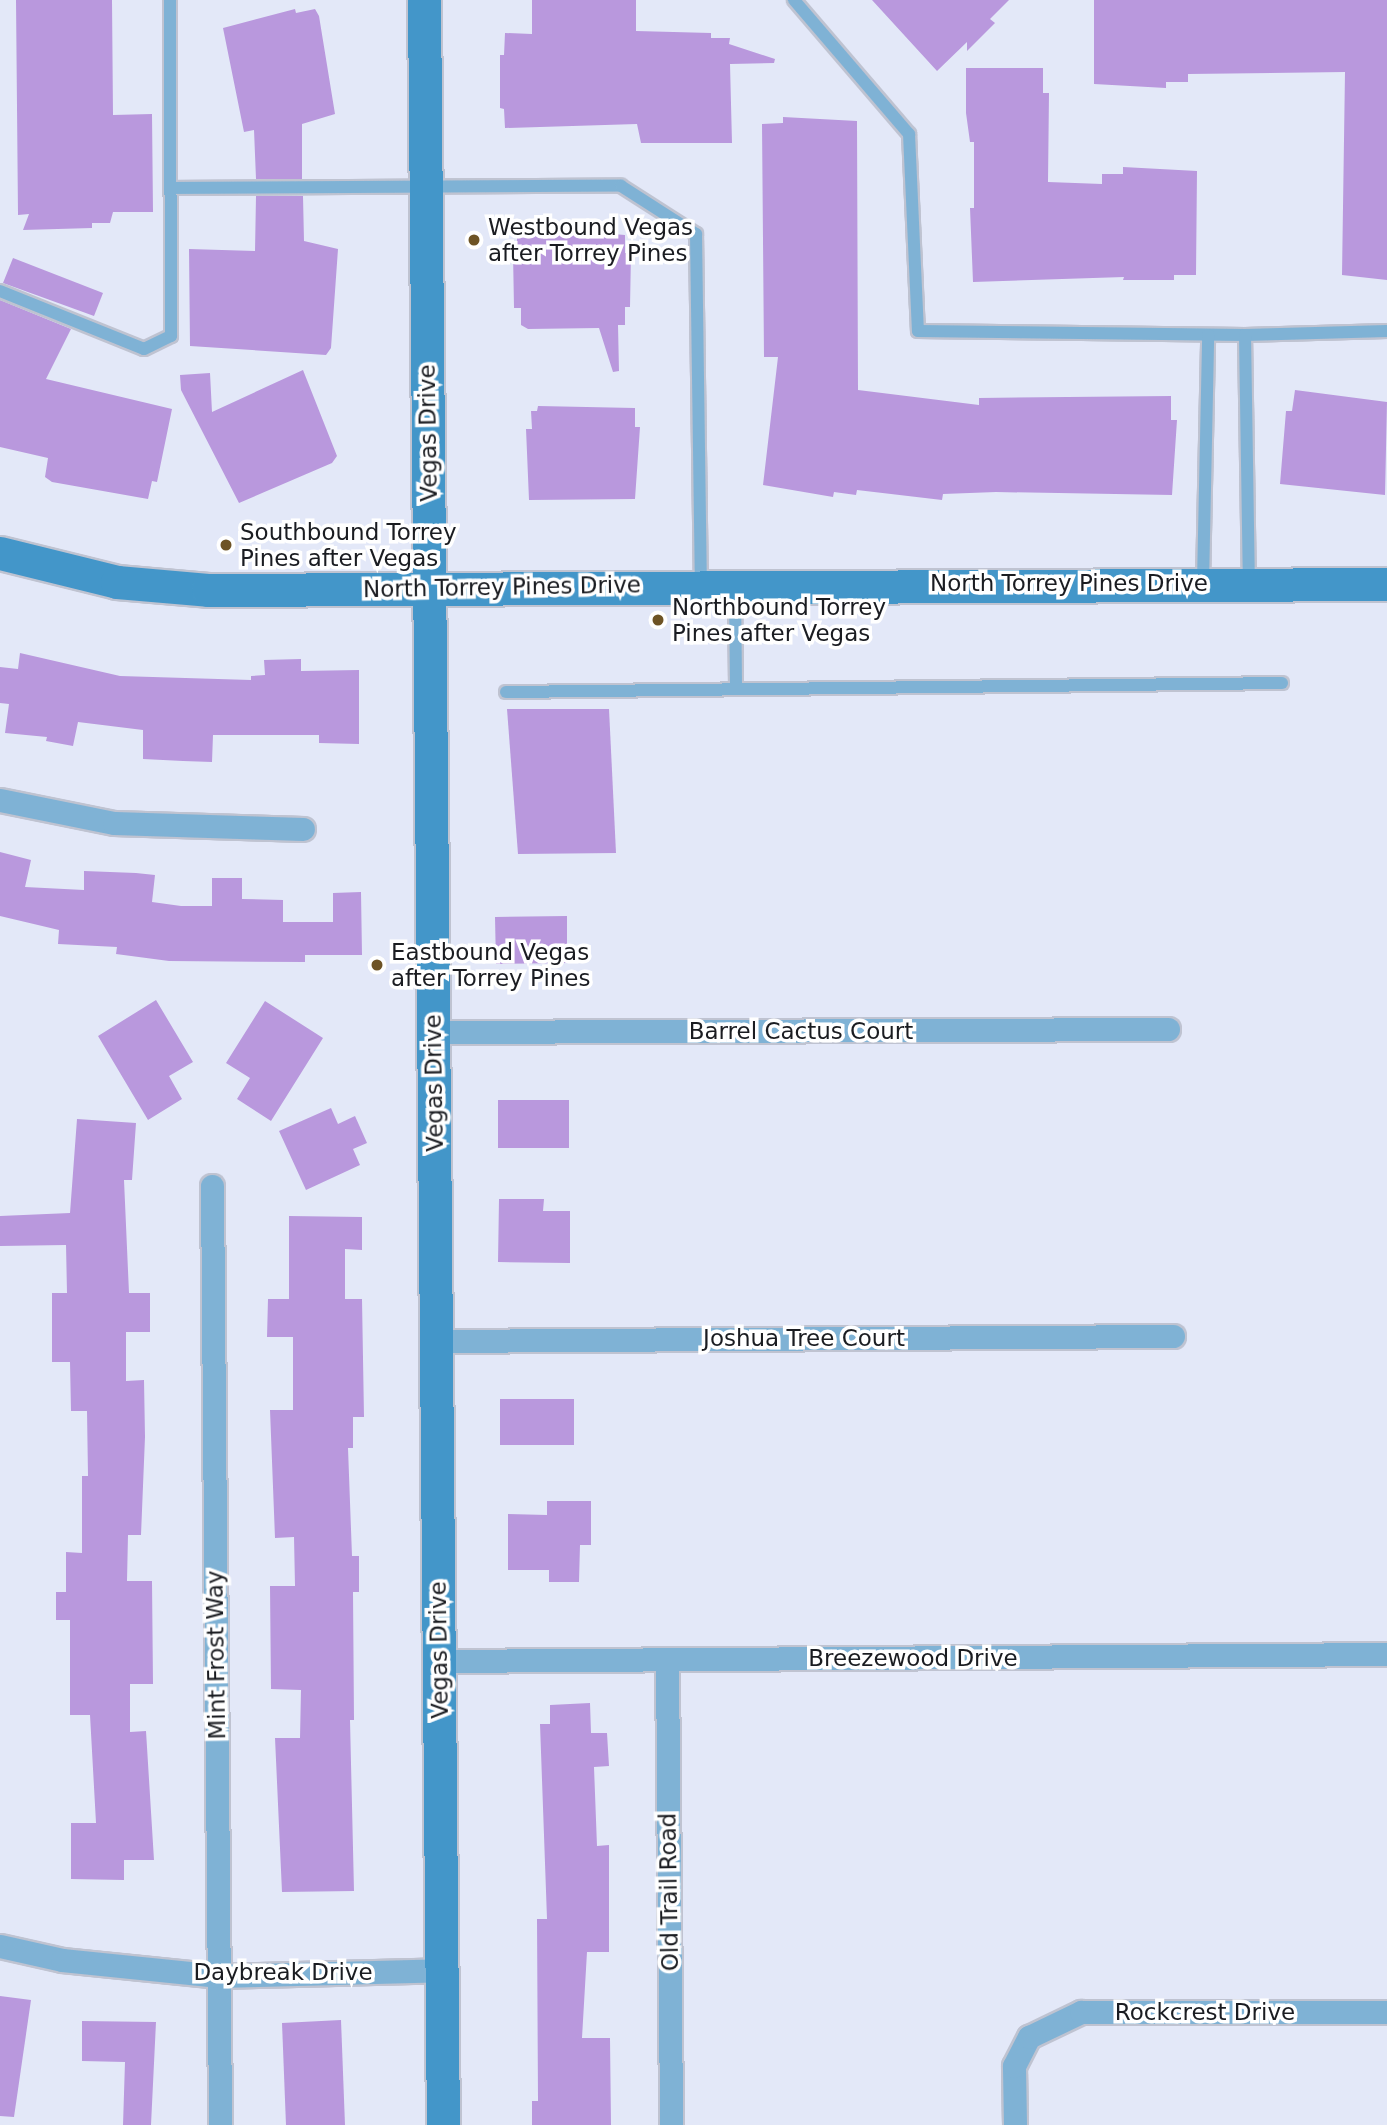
<!DOCTYPE html>
<style>
body{margin:0}
#map{position:relative;width:1387px;height:2125px;overflow:hidden;background:#e3e8f8;font-family:"DejaVu Sans",sans-serif}
div>[style]{position:absolute}
[style*='--x']{left:calc(var(--x)*1px);top:calc(var(--y)*1px);width:calc(var(--w)*1px);rotate:calc(var(--a)*1deg)}
.building>*{inset:0;background:#b998dd}
.roads{filter:drop-shadow(2px 0 #bfc3d1) drop-shadow(-2px 0 #bfc3d1) drop-shadow(0 2px #bfc3d1) drop-shadow(0 -2px #bfc3d1)}
.lane>*{height:12px;margin:-6px;padding:0 6px;transform-origin:6px;border-radius:6px;background:#7fb2d5}
.street>*{height:23px;margin:-11.5px;padding:0 11.5px;transform-origin:11.5px;border-radius:11.5px;background:#7fb2d5}
.secondary>*{height:33px;margin:-16.5px;padding:0 16.5px;transform-origin:16.5px;border-radius:16.5px;background:#4396c9}
.dots>*{width:19px;height:19px;translate:-50% -50%;box-sizing:border-box;border:4px solid #fff;border-radius:50%}
span{translate:-50% -50%;white-space:nowrap;text-align:center;line-height:1.15;-webkit-text-stroke:7px #fff;paint-order:stroke}
.poi-label{font-size:23px;color:#1a1c21}
.left{translate:0 -50%;text-align:left}
.street-label{font-size:23px;color:#1a1c21}
</style>
<div id="map">
<div class="building">
<div style="clip-path:polygon(16px 0,112px 0,113px 115px,152px 114px,153px 212px,113px 212px,110px 223px,92px 223px,92px 228px,23px 230px,29px 214px,18px 215px)"></div>
<div style="clip-path:polygon(532px 0,636px 0,636px 31px,711px 33px,711px 38px,730px 38px,729px 44px,775px 59px,774px 63px,730px 64px,732px 143px,641px 143px,637px 124px,505px 128px,504px 109px,500px 108px,500px 55px,504px 55px,505px 33px,532px 34px)"></div>
<div style="clip-path:polygon(872px 0,1009px 0,990px 19px,995px 23px,967px 51px,967px 42px,937px 71px)"></div>
<div style="clip-path:polygon(1094px 0,1387px 0,1387px 280px,1342px 275px,1345px 72px,1188px 74px,1188px 82px,1166px 82px,1166px 88px,1094px 84px)"></div>
<div style="clip-path:polygon(295px 9px,296px 13px,315px 9px,319px 16px,335px 114px,302px 124px,302px 179px,256px 179px,254px 130px,244px 132px,223px 28px)"></div>
<div style="clip-path:polygon(966px 68px,1043px 68px,1043px 93px,1049px 93px,1048px 182px,1102px 184px,1102px 174px,1123px 174px,1123px 167px,1197px 171px,1196px 275px,1174px 275px,1174px 280px,1123px 280px,1124px 277px,973px 282px,970px 208px,974px 208px,974px 142px,970px 142px,966px 113px)"></div>
<div style="clip-path:polygon(783px 117px,857px 121px,858px 390px,979px 405px,979px 398px,1171px 396px,1171px 420px,1177px 420px,1172px 495px,996px 492px,943px 494px,942px 500px,857px 490px,856px 495px,834px 492px,833px 497px,763px 485px,778px 357px,764px 357px,762px 124px,783px 123px)"></div>
<div style="clip-path:polygon(256px 196px,303px 196px,304px 241px,338px 249px,331px 348px,326px 355px,190px 346px,189px 249px,255px 251px)"></div>
<div style="clip-path:polygon(588px 232px,625px 235px,625px 253px,631px 253px,630px 307px,625px 307px,625px 325px,618px 325px,619px 371px,613px 372px,599px 328px,528px 329px,521px 325px,521px 308px,514px 308px,513px 253px,517px 253px,517px 236px)"></div>
<div style="clip-path:polygon(13px 258px,103px 293px,94px 316px,3px 283px)"></div>
<div style="clip-path:polygon(0 300px,71px 329px,46px 379px,172px 409px,157px 482px,152px 481px,148px 499px,52px 482px,45px 477px,48px 458px,0 447px)"></div>
<div style="clip-path:polygon(303px 370px,337px 456px,332px 463px,239px 503px,181px 390px,180px 375px,210px 373px,212px 412px)"></div>
<div style="clip-path:polygon(1295px 390px,1387px 402px,1385px 495px,1280px 484px,1286px 411px,1292px 411px)"></div>
<div style="clip-path:polygon(538px 406px,635px 408px,635px 427px,640px 427px,635px 499px,529px 500px,526px 429px,532px 429px,531px 411px,537px 411px)"></div>
<div style="clip-path:polygon(20px 653px,120px 676px,251px 680px,251px 676px,265px 675px,264px 660px,301px 659px,301px 671px,359px 670px,359px 744px,319px 743px,319px 735px,213px 735px,212px 762px,183px 761px,143px 759px,143px 730px,78px 722px,73px 746px,46px 741px,47px 737px,5px 733px,9px 704px,0 703px,0 667px,18px 669px)"></div>
<div style="clip-path:polygon(507px 709px,609px 709px,616px 853px,518px 854px)"></div>
<div style="clip-path:polygon(0 852px,31px 860px,25px 887px,84px 890px,84px 871px,136px 873px,155px 875px,152px 902px,181px 906px,212px 906px,212px 878px,242px 878px,242px 899px,283px 900px,283px 922px,333px 922px,333px 893px,361px 892px,362px 955px,305px 955px,305px 962px,169px 961px,116px 954px,117px 947px,58px 944px,59px 930px,0 916px)"></div>
<div style="clip-path:polygon(567px 916px,567px 963px,496px 964px,495px 917px)"></div>
<div style="clip-path:polygon(156px 1000px,193px 1062px,169px 1076px,182px 1099px,148px 1120px,98px 1036px)"></div>
<div style="clip-path:polygon(265px 1001px,323px 1038px,271px 1121px,237px 1099px,250px 1078px,226px 1063px)"></div>
<div style="clip-path:polygon(498px 1100px,569px 1100px,569px 1148px,498px 1148px)"></div>
<div style="clip-path:polygon(331px 1108px,338px 1124px,355px 1116px,367px 1143px,353px 1149px,360px 1165px,306px 1190px,279px 1131px)"></div>
<div style="clip-path:polygon(77px 1119px,136px 1123px,132px 1180px,124px 1180px,129px 1293px,150px 1293px,150px 1332px,126px 1332px,126px 1381px,144px 1380px,145px 1437px,141px 1535px,128px 1535px,127px 1581px,152px 1581px,153px 1684px,130px 1684px,130px 1732px,146px 1731px,154px 1860px,124px 1860px,124px 1880px,71px 1879px,71px 1823px,96px 1823px,90px 1715px,70px 1715px,70px 1620px,56px 1620px,56px 1592px,66px 1592px,66px 1552px,82px 1553px,82px 1476px,88px 1476px,87px 1411px,71px 1411px,70px 1362px,52px 1362px,52px 1293px,67px 1293px,66px 1245px,0 1246px,0 1216px,70px 1213px)"></div>
<div style="clip-path:polygon(499px 1199px,544px 1199px,543px 1211px,570px 1211px,570px 1263px,498px 1262px)"></div>
<div style="clip-path:polygon(289px 1216px,362px 1217px,362px 1250px,345px 1249px,345px 1299px,362px 1299px,364px 1417px,353px 1417px,353px 1448px,348px 1448px,352px 1556px,359px 1556px,359px 1592px,353px 1592px,354px 1720px,350px 1720px,354px 1891px,282px 1892px,275px 1738px,300px 1738px,301px 1690px,271px 1689px,270px 1586px,295px 1586px,294px 1537px,275px 1538px,270px 1410px,293px 1410px,293px 1337px,267px 1337px,268px 1299px,289px 1299px)"></div>
<div style="clip-path:polygon(500px 1399px,574px 1399px,574px 1445px,500px 1445px)"></div>
<div style="clip-path:polygon(547px 1501px,591px 1501px,591px 1545px,580px 1545px,579px 1582px,549px 1582px,549px 1570px,508px 1570px,508px 1514px,547px 1515px)"></div>
<div style="clip-path:polygon(590px 1703px,591px 1733px,607px 1733px,609px 1766px,594px 1767px,597px 1846px,609px 1845px,609px 1952px,587px 1952px,582px 2038px,610px 2038px,611px 2125px,532px 2125px,532px 2101px,538px 2101px,537px 1919px,547px 1919px,540px 1724px,550px 1724px,550px 1705px)"></div>
<div style="clip-path:polygon(0 1996px,31px 2000px,14px 2117px,0 2116px)"></div>
<div style="clip-path:polygon(341px 2020px,345px 2125px,286px 2125px,282px 2023px)"></div>
<div style="clip-path:polygon(82px 2021px,156px 2022px,151px 2125px,123px 2125px,125px 2062px,82px 2061px)"></div>
</div>
<div class="roads">
<div class="lane">
<div style="--x:794;--y:0;--w:177;--a:49.4"></div>
<div style="--x:909;--y:134;--w:197;--a:87.4"></div>
<div style="--x:918;--y:331;--w:327;--a:0.7"></div>
<div style="--x:1245;--y:335;--w:142;--a:-1.6"></div>
<div style="--x:171;--y:188;--w:450;--a:-0.3"></div>
<div style="--x:621;--y:186;--w:89;--a:32.6"></div>
<div style="--x:696;--y:234;--w:351;--a:89.2"></div>
<div style="--x:0;--y:291;--w:155;--a:21.9"></div>
<div style="--x:144;--y:349;--w:30;--a:-26"></div>
<div style="--x:171;--y:336;--w:336;--a:-90.2"></div>
<div style="--x:1245;--y:335;--w:248;--a:89.1"></div>
<div style="--x:1203;--y:583;--w:248;--a:-88.8"></div>
<div style="--x:735;--y:588;--w:101;--a:89.4"></div>
<div style="--x:506;--y:692;--w:776;--a:-0.66"></div>
</div>
<div class="street">
<div style="--x:0;--y:800;--w:116;--a:11.4"></div>
<div style="--x:114;--y:823;--w:189;--a:1.8"></div>
<div style="--x:433;--y:1032;--w:735;--a:-0.23"></div>
<div style="--x:212;--y:1186;--w:939;--a:89.51"></div>
<div style="--x:436;--y:1341;--w:737;--a:-0.39"></div>
<div style="--x:667;--y:1660;--w:465;--a:89.5"></div>
<div style="--x:439;--y:1661;--w:948;--a:-0.42"></div>
<div style="--x:0;--y:1946;--w:64;--a:12.7"></div>
<div style="--x:62;--y:1960;--w:158;--a:5.8"></div>
<div style="--x:219;--y:1976;--w:223;--a:-1.5"></div>
<div style="--x:1015;--y:2125;--w:59;--a:-91"></div>
<div style="--x:1014;--y:2066;--w:33;--a:-63"></div>
<div style="--x:1029;--y:2037;--w:58;--a:-25.7"></div>
<div style="--x:1081;--y:2012;--w:306;--a:0"></div>
</div>
<div class="secondary">
<div style="--x:424;--y:0;--w:2125;--a:89.49"></div>
<div style="--x:0;--y:553;--w:121;--a:13.9"></div>
<div style="--x:117;--y:582;--w:91;--a:5"></div>
<div style="--x:208;--y:590;--w:1179;--a:-0.29"></div>
</div>
</div>
<div class="dots">
<div style="left:474px;top:240px;background:#6d5325"></div>
<div style="left:226px;top:545px;background:#6d5325"></div>
<div style="left:658px;top:620px;background:#6d5325"></div>
<div style="left:377px;top:965px;background:#6d5325"></div>
</div>
<div class="poi-label">
<span class="left" style="left:488px;top:240px">Westbound Vegas<br>after Torrey Pines</span>
<span class="left" style="left:240px;top:545px">Southbound Torrey<br>Pines after Vegas</span>
<span class="left" style="left:672px;top:620px">Northbound Torrey<br>Pines after Vegas</span>
<span class="left" style="left:391px;top:965px">Eastbound Vegas<br>after Torrey Pines</span>
</div>
<div class="street-label">
<span style="left:428px;top:433px;rotate:-91deg">Vegas Drive</span>
<span style="left:1069px;top:583px">North Torrey Pines Drive</span>
<span style="left:502px;top:587px;rotate:-1deg">North Torrey Pines Drive</span>
<span style="left:801px;top:1031px">Barrel Cactus Court</span>
<span style="left:434px;top:1083px;rotate:-91deg">Vegas Drive</span>
<span style="left:804px;top:1338px">Joshua Tree Court</span>
<span style="left:439px;top:1650px;rotate:-91deg">Vegas Drive</span>
<span style="left:216px;top:1655px;rotate:-91deg">Mint Frost Way</span>
<span style="left:913px;top:1658px">Breezewood Drive</span>
<span style="left:669px;top:1892px;rotate:-91deg">Old Trail Road</span>
<span style="left:283px;top:1972px">Daybreak Drive</span>
<span style="left:1205px;top:2012px">Rockcrest Drive</span>
</div>
</div>
